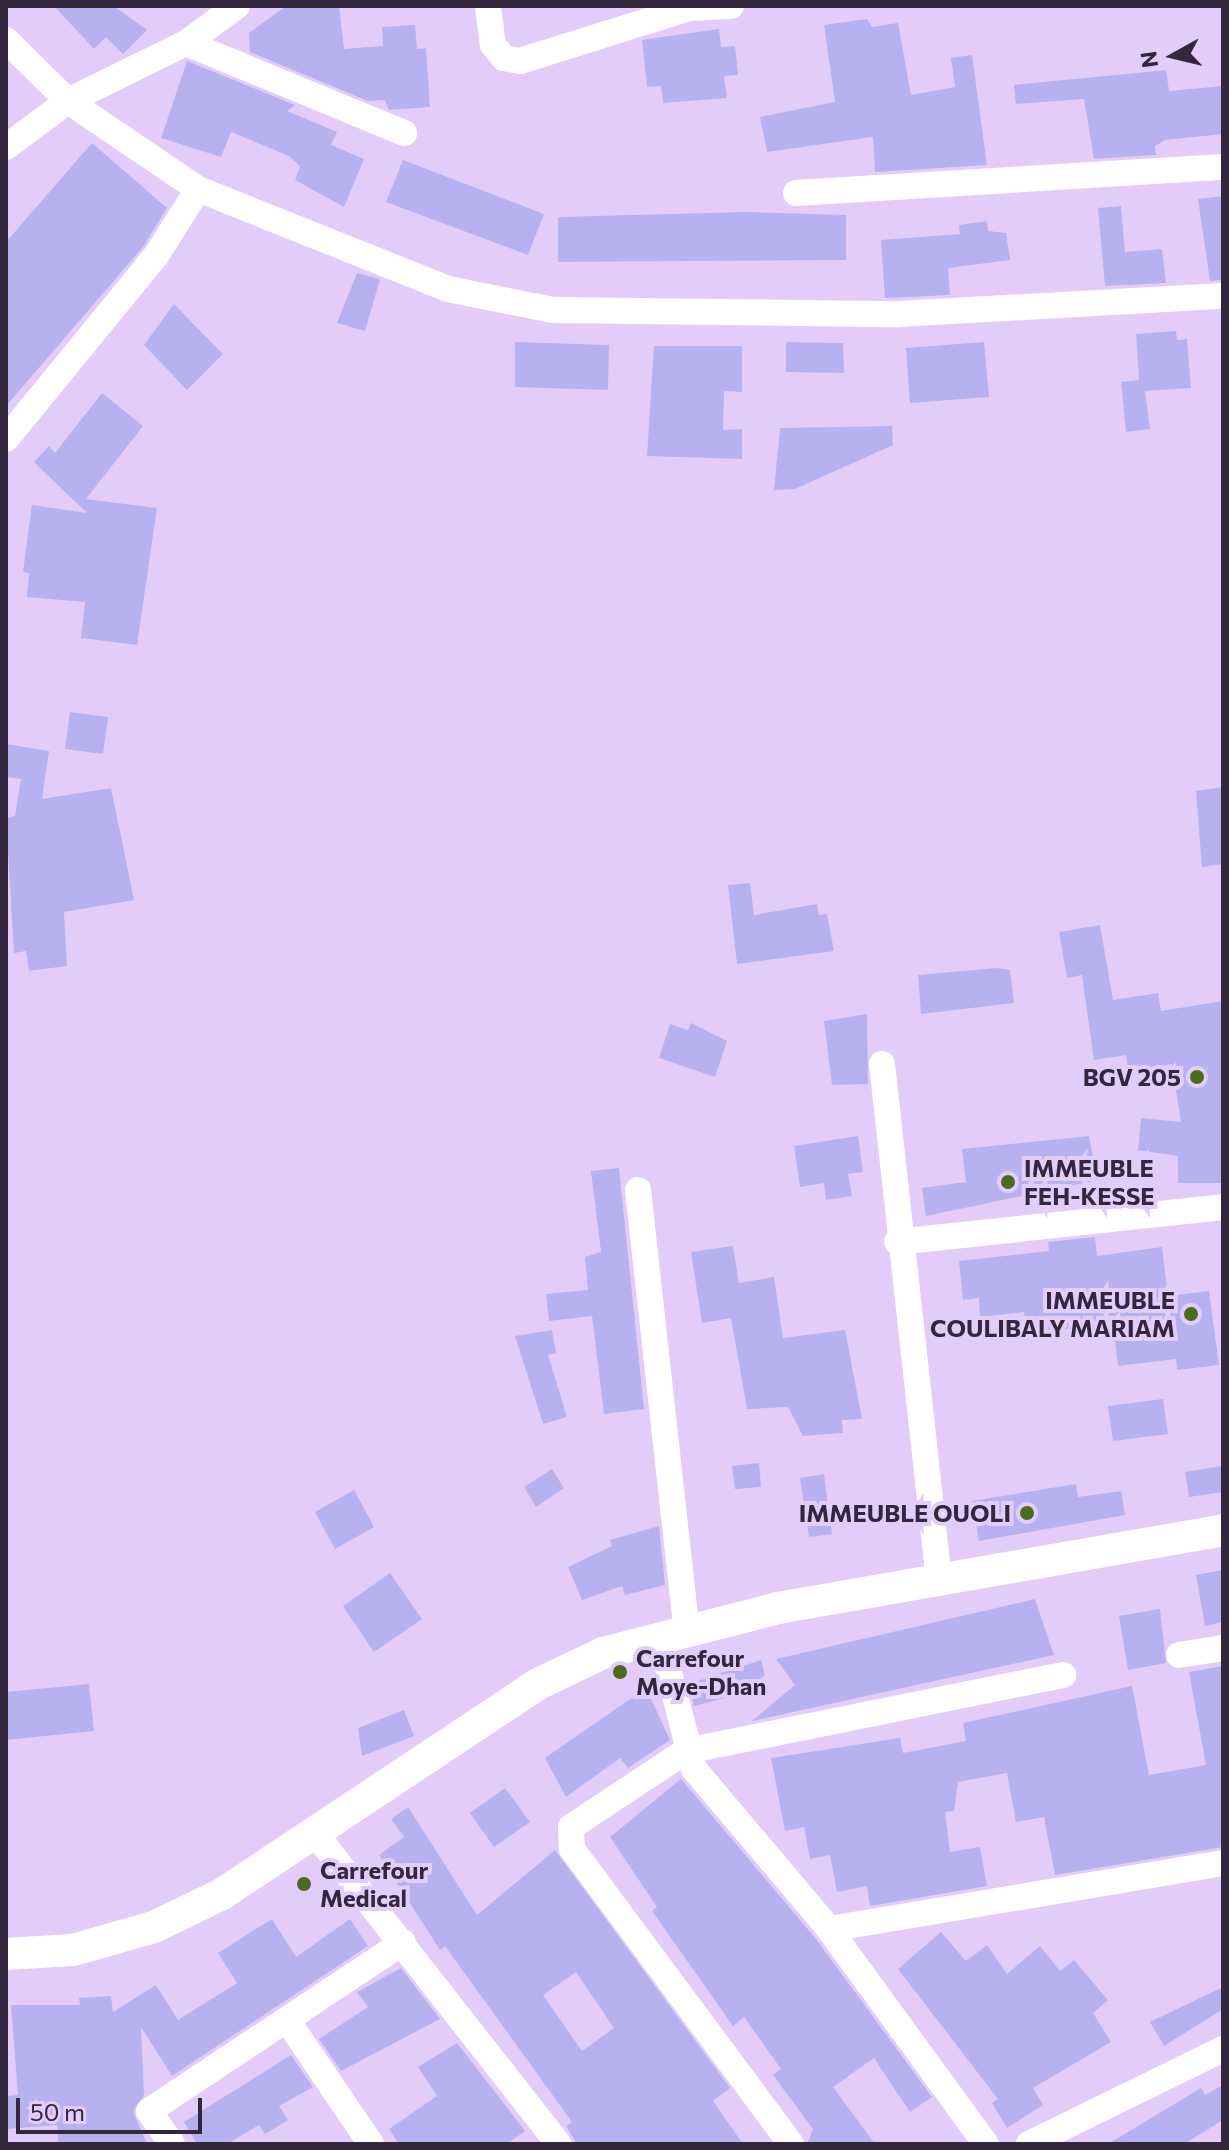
<!DOCTYPE html>
<style>
body{margin:0}
#map{position:relative;width:1229px;height:2150px;overflow:hidden;background:#e4ccfa;font-family:Commissioner,sans-serif}
div>[style]{position:absolute}
[style*='--x']{left:calc(var(--x)*1px);top:calc(var(--y)*1px);width:calc(var(--w)*1px);rotate:calc(var(--a)*1deg)}
.building>*{inset:0;background:#b7b2ef}
.minor>*{height:26px;margin:-13px;padding:0 13px;transform-origin:13px;border-radius:13px;background:#fff}
.tertiary>*{height:32px;margin:-16px;padding:0 16px;transform-origin:16px;border-radius:16px;background:#fff}
.dots>*{width:22px;height:22px;translate:-50% -50%;box-sizing:border-box;border:4px solid #e4ccfa;border-radius:50%}
span{translate:-50% -50%;white-space:nowrap;text-align:center;line-height:1.15;-webkit-text-stroke:8px #e4ccfa;paint-order:stroke}
.poi-label{font-size:24px;color:#33273d;font-weight:700}
.right{translate:-100% -50%;text-align:right}
.left{translate:0 -50%;text-align:left}
.frame{position:absolute;inset:0;border:8px solid #33273d;pointer-events:none}
.north{position:absolute;left:1133px;top:16px;width:80px;height:80px;-webkit-text-stroke:6px #e4ccfa;paint-order:stroke;rotate:262deg;font-size:22px;font-weight:700;line-height:32px;text-align:center;color:#33273d}
.north::after{content:'';display:block;margin:auto;width:28px;height:36px;background:#33273d;clip-path:polygon(50% 0,100% 100%,50% 72%,0 100%)}
.scale{position:absolute;left:16px;top:2098px;width:186px;height:36px;box-sizing:border-box;border:4px solid #33273d;border-top:0;padding-left:10px;font-size:24px;line-height:28px;white-space:nowrap;color:#33273d;-webkit-text-stroke:6px #e4ccfa;paint-order:stroke}
</style>
<div id="map">
<div class="building">
<div style="clip-path:polygon(54px 6px,114px 6px,147px 30px,123px 54px,106px 37px,94px 49px)"></div>
<div style="clip-path:polygon(286px 6px,339px 6px,344px 49px,383px 46px,382px 27px,415px 25px,417px 49px,426px 48px,430px 107px,389px 110px,385px 100px,368px 101px,250px 52px,249px 33px)"></div>
<div style="clip-path:polygon(867px 19px,872px 27px,898px 23px,911px 95px,955px 87px,951px 58px,972px 55px,987px 165px,875px 172px,873px 137px,767px 152px,760px 117px,835px 102px,824px 25px)"></div>
<div style="clip-path:polygon(719px 29px,721px 47px,735px 46px,738px 75px,724px 76px,727px 98px,663px 103px,661px 86px,647px 87px,642px 40px)"></div>
<div style="clip-path:polygon(187px 61px,295px 105px,287px 111px,337px 132px,331px 145px,364px 159px,344px 207px,295px 180px,300px 166px,289px 156px,231px 132px,221px 157px,161px 138px)"></div>
<div style="clip-path:polygon(1166px 70px,1169px 91px,1223px 86px,1223px 134px,1165px 140px,1155px 146px,1156px 155px,1094px 159px,1084px 99px,1016px 104px,1014px 85px)"></div>
<div style="clip-path:polygon(92px 143px,167px 208px,143px 247px,6px 406px,6px 242px)"></div>
<div style="clip-path:polygon(403px 160px,544px 214px,528px 255px,386px 202px)"></div>
<div style="clip-path:polygon(1223px 196px,1223px 280px,1210px 281px,1198px 199px)"></div>
<div style="clip-path:polygon(1121px 206px,1125px 252px,1162px 249px,1166px 283px,1105px 286px,1098px 208px)"></div>
<div style="clip-path:polygon(746px 212px,846px 215px,846px 260px,558px 262px,558px 217px)"></div>
<div style="clip-path:polygon(987px 221px,988px 231px,1006px 233px,1010px 260px,948px 268px,950px 295px,885px 298px,881px 240px,960px 234px,959px 225px)"></div>
<div style="clip-path:polygon(357px 273px,380px 279px,365px 331px,337px 323px)"></div>
<div style="clip-path:polygon(174px 304px,223px 354px,187px 390px,144px 345px)"></div>
<div style="clip-path:polygon(1176px 331px,1177px 340px,1187px 339px,1191px 388px,1145px 391px,1150px 429px,1126px 432px,1121px 382px,1139px 380px,1136px 334px)"></div>
<div style="clip-path:polygon(515px 342px,609px 345px,608px 390px,515px 387px)"></div>
<div style="clip-path:polygon(786px 342px,843px 343px,844px 373px,786px 372px)"></div>
<div style="clip-path:polygon(984px 342px,989px 397px,910px 403px,906px 348px)"></div>
<div style="clip-path:polygon(654px 346px,742px 346px,742px 392px,724px 391px,723px 430px,742px 429px,742px 459px,647px 456px)"></div>
<div style="clip-path:polygon(102px 393px,143px 426px,86px 499px,157px 508px,137px 645px,81px 638px,85px 602px,27px 597px,29px 573px,23px 572px,32px 505px,87px 513px,34px 462px,49px 446px,55px 453px)"></div>
<div style="clip-path:polygon(892px 426px,893px 445px,795px 489px,774px 490px,780px 428px)"></div>
<div style="clip-path:polygon(70px 712px,108px 717px,103px 754px,65px 749px)"></div>
<div style="clip-path:polygon(6px 744px,49px 751px,42px 799px,111px 788px,134px 900px,64px 912px,67px 966px,29px 971px,26px 951px,14px 953px,6px 818px,15px 816px,21px 779px,6px 777px)"></div>
<div style="clip-path:polygon(1223px 787px,1223px 864px,1202px 867px,1196px 791px)"></div>
<div style="clip-path:polygon(750px 883px,754px 915px,817px 904px,819px 915px,827px 914px,834px 951px,737px 964px,728px 885px)"></div>
<div style="clip-path:polygon(1100px 925px,1113px 1000px,1158px 993px,1161px 1011px,1223px 1001px,1223px 1183px,1178px 1183px,1178px 1156px,1138px 1150px,1141px 1118px,1181px 1122px,1172px 1064px,1128px 1071px,1126px 1055px,1094px 1060px,1082px 975px,1067px 978px,1059px 932px)"></div>
<div style="clip-path:polygon(996px 968px,1010px 970px,1014px 1003px,921px 1014px,918px 975px)"></div>
<div style="clip-path:polygon(867px 1014px,868px 1084px,832px 1085px,824px 1021px)"></div>
<div style="clip-path:polygon(691px 1023px,727px 1041px,715px 1077px,659px 1058px,670px 1024px,688px 1030px)"></div>
<div style="clip-path:polygon(858px 1136px,863px 1172px,848px 1174px,852px 1196px,826px 1200px,824px 1183px,800px 1187px,794px 1146px)"></div>
<div style="clip-path:polygon(1089px 1136px,1098px 1180px,926px 1216px,922px 1188px,966px 1182px,962px 1149px)"></div>
<div style="clip-path:polygon(619px 1168px,644px 1409px,604px 1414px,592px 1316px,549px 1321px,546px 1294px,588px 1290px,585px 1257px,601px 1252px,591px 1171px)"></div>
<div style="clip-path:polygon(1095px 1237px,1097px 1256px,1162px 1247px,1168px 1296px,1209px 1291px,1219px 1365px,1177px 1370px,1176px 1359px,1118px 1366px,1113px 1323px,1027px 1334px,1024px 1312px,980px 1317px,979px 1298px,963px 1300px,959px 1261px,1049px 1251px,1048px 1242px)"></div>
<div style="clip-path:polygon(733px 1246px,739px 1283px,774px 1277px,783px 1338px,845px 1330px,862px 1419px,842px 1420px,843px 1433px,803px 1436px,788px 1407px,747px 1409px,731px 1318px,702px 1323px,691px 1252px)"></div>
<div style="clip-path:polygon(552px 1330px,556px 1353px,548px 1355px,567px 1417px,543px 1424px,515px 1336px)"></div>
<div style="clip-path:polygon(1163px 1399px,1168px 1434px,1113px 1441px,1108px 1406px)"></div>
<div style="clip-path:polygon(759px 1463px,761px 1487px,735px 1489px,732px 1466px)"></div>
<div style="clip-path:polygon(1221px 1466px,1223px 1492px,1189px 1497px,1185px 1472px)"></div>
<div style="clip-path:polygon(552px 1469px,564px 1488px,536px 1507px,524px 1487px)"></div>
<div style="clip-path:polygon(824px 1474px,832px 1534px,809px 1537px,800px 1478px)"></div>
<div style="clip-path:polygon(1076px 1484px,1078px 1497px,1121px 1491px,1125px 1515px,979px 1541px,972px 1501px)"></div>
<div style="clip-path:polygon(354px 1490px,374px 1527px,335px 1549px,315px 1512px)"></div>
<div style="clip-path:polygon(659px 1526px,665px 1585px,625px 1595px,622px 1586px,582px 1600px,568px 1567px,612px 1546px,610px 1540px)"></div>
<div style="clip-path:polygon(1223px 1570px,1223px 1622px,1205px 1626px,1196px 1575px)"></div>
<div style="clip-path:polygon(390px 1573px,422px 1619px,374px 1652px,343px 1606px)"></div>
<div style="clip-path:polygon(1035px 1599px,1054px 1655px,752px 1721px,795px 1685px,776px 1659px)"></div>
<div style="clip-path:polygon(1160px 1609px,1166px 1663px,1128px 1670px,1119px 1616px)"></div>
<div style="clip-path:polygon(761px 1660px,765px 1675px,737px 1695px,694px 1706px,689px 1684px)"></div>
<div style="clip-path:polygon(1223px 1666px,1223px 1847px,1055px 1875px,1044px 1817px,1016px 1822px,1007px 1773px,958px 1782px,954px 1811px,945px 1812px,950px 1852px,980px 1847px,987px 1886px,870px 1906px,867px 1886px,837px 1892px,830px 1855px,810px 1859px,804px 1827px,785px 1831px,771px 1758px,900px 1738px,903px 1753px,966px 1741px,963px 1723px,1132px 1686px,1149px 1775px,1206px 1765px,1189px 1672px)"></div>
<div style="clip-path:polygon(89px 1684px,94px 1731px,6px 1740px,6px 1692px)"></div>
<div style="clip-path:polygon(646px 1688px,670px 1740px,628px 1768px,620px 1758px,566px 1797px,545px 1758px)"></div>
<div style="clip-path:polygon(404px 1710px,414px 1736px,362px 1756px,358px 1728px)"></div>
<div style="clip-path:polygon(681px 1779px,816px 1939px,932px 2097px,910px 2112px,874px 2058px,833px 2087px,875px 2144px,807px 2144px,813px 2129px,773px 2075px,781px 2069px,744px 2017px,733px 2026px,652px 1911px,657px 1907px,610px 1837px)"></div>
<div style="clip-path:polygon(505px 1788px,530px 1822px,494px 1847px,470px 1813px)"></div>
<div style="clip-path:polygon(evenodd,408px 1807px,477px 1915px,555px 1850px,730px 2088px,713px 2101px,743px 2144px,577px 2144px,566px 2126px,572px 2122px,445px 1946px,440px 1950px,379px 1855px,404px 1837px,391px 1819px,408px 1807px,576px 1972px,614px 2028px,582px 2051px,543px 1995px,576px 1972px)"></div>
<div style="clip-path:polygon(272px 1919px,296px 1957px,350px 1919px,368px 1946px,172px 2076px,141px 2027px,144px 2095px,133px 2111px,147px 2144px,58px 2144px,57px 2125px,6px 2129px,6px 2096px,18px 2095px,11px 2005px,80px 2005px,79px 1998px,111px 1996px,113px 2012px,156px 1985px,178px 2020px,237px 1983px,218px 1953px)"></div>
<div style="clip-path:polygon(941px 1932px,966px 1961px,987px 1945px,1007px 1974px,1040px 1946px,1060px 1971px,1074px 1960px,1108px 2000px,1093px 2013px,1111px 2042px,1033px 2088px,1043px 2105px,1007px 2128px,992px 2103px,998px 2099px,898px 1969px)"></div>
<div style="clip-path:polygon(401px 1968px,440px 2019px,341px 2071px,319px 2039px,368px 2007px,357px 1992px)"></div>
<div style="clip-path:polygon(1223px 1987px,1223px 2009px,1164px 2046px,1150px 2022px)"></div>
<div style="clip-path:polygon(457px 2043px,525px 2131px,507px 2144px,399px 2144px,389px 2129px,437px 2096px,418px 2067px)"></div>
<div style="clip-path:polygon(291px 2055px,313px 2087px,279px 2106px,288px 2120px,265px 2134px,259px 2125px,227px 2144px,197px 2144px,184px 2122px)"></div>
<div style="clip-path:polygon(1223px 2085px,1223px 2120px,1184px 2144px,1108px 2144px,1201px 2088px,1205px 2095px)"></div>
</div>
<div class="minor">
<div style="--x:488;--y:6;--w:39;--a:83"></div>
<div style="--x:493;--y:45;--w:17;--a:50"></div>
<div style="--x:504;--y:58;--w:16;--a:11"></div>
<div style="--x:520;--y:61;--w:177;--a:-17.4"></div>
<div style="--x:689;--y:8;--w:42;--a:-2.7"></div>
<div style="--x:6;--y:40;--w:87;--a:44.5"></div>
<div style="--x:68;--y:101;--w:157;--a:34.1"></div>
<div style="--x:198;--y:189;--w:269;--a:21.8"></div>
<div style="--x:448;--y:289;--w:107;--a:11.3"></div>
<div style="--x:553;--y:310;--w:345;--a:0.7"></div>
<div style="--x:898;--y:314;--w:325;--a:-3.2"></div>
<div style="--x:186;--y:43;--w:236;--a:22.4"></div>
<div style="--x:6;--y:147;--w:77;--a:-36.6"></div>
<div style="--x:68;--y:101;--w:131;--a:-26.2"></div>
<div style="--x:186;--y:43;--w:63;--a:-36"></div>
<div style="--x:796;--y:193;--w:428;--a:-3.5"></div>
<div style="--x:6;--y:439;--w:237;--a:-50.7"></div>
<div style="--x:156;--y:256;--w:79;--a:-57.9"></div>
<div style="--x:882;--y:1064;--w:519;--a:83.7"></div>
<div style="--x:638;--y:1190;--w:441;--a:83.7"></div>
<div style="--x:897;--y:1242;--w:328;--a:-6.1"></div>
<div style="--x:660;--y:1637;--w:136;--a:75.6"></div>
<div style="--x:694;--y:1769;--w:209;--a:49.8"></div>
<div style="--x:829;--y:1929;--w:266;--a:53.9"></div>
<div style="--x:1179;--y:1655;--w:45;--a:-9"></div>
<div style="--x:314;--y:1832;--w:397;--a:51.9"></div>
<div style="--x:829;--y:1929;--w:399;--a:-9.5"></div>
<div style="--x:289;--y:2023;--w:146;--a:55.9"></div>
<div style="--x:172;--y:2144;--w:40;--a:-124.9"></div>
<div style="--x:149;--y:2111;--w:305;--a:-33.6"></div>
<div style="--x:791;--y:2144;--w:367;--a:-126.6"></div>
<div style="--x:572;--y:1849;--w:22;--a:-93"></div>
<div style="--x:571;--y:1827;--w:138;--a:-33.5"></div>
<div style="--x:686;--y:1751;--w:385;--a:-11.4"></div>
<div style="--x:1029;--y:2144;--w:216;--a:-26.1"></div>
</div>
<div class="tertiary">
<div style="--x:6;--y:1954;--w:67;--a:-3.4"></div>
<div style="--x:73;--y:1950;--w:84;--a:-15.9"></div>
<div style="--x:154;--y:1927;--w:76;--a:-25.9"></div>
<div style="--x:222;--y:1894;--w:377;--a:-33.6"></div>
<div style="--x:536;--y:1685;--w:74;--a:-25.5"></div>
<div style="--x:603;--y:1653;--w:181;--a:-14.4"></div>
<div style="--x:778;--y:1608;--w:452;--a:-9.9"></div>
</div>
<div class="dots">
<div style="left:1197px;top:1077px;background:#4d6b1f"></div>
<div style="left:1008px;top:1182px;background:#4d6b1f"></div>
<div style="left:1191px;top:1314px;background:#4d6b1f"></div>
<div style="left:1027px;top:1513px;background:#4d6b1f"></div>
<div style="left:620px;top:1672px;background:#4d6b1f"></div>
<div style="left:304px;top:1884px;background:#4d6b1f"></div>
</div>
<div class="poi-label">
<span class="right" style="left:1181px;top:1077px">BGV 205</span>
<span class="left" style="left:1024px;top:1182px">IMMEUBLE<br>FEH-KESSE</span>
<span class="right" style="left:1175px;top:1314px">IMMEUBLE<br>COULIBALY MARIAM</span>
<span class="right" style="left:1011px;top:1513px">IMMEUBLE OUOLI</span>
<span class="left" style="left:636px;top:1672px">Carrefour<br>Moye-Dhan</span>
<span class="left" style="left:320px;top:1884px">Carrefour<br>Medical</span>
</div>
<div class="frame"></div>
<div class="north">N</div>
<div class="scale">50 m</div>
</div>
